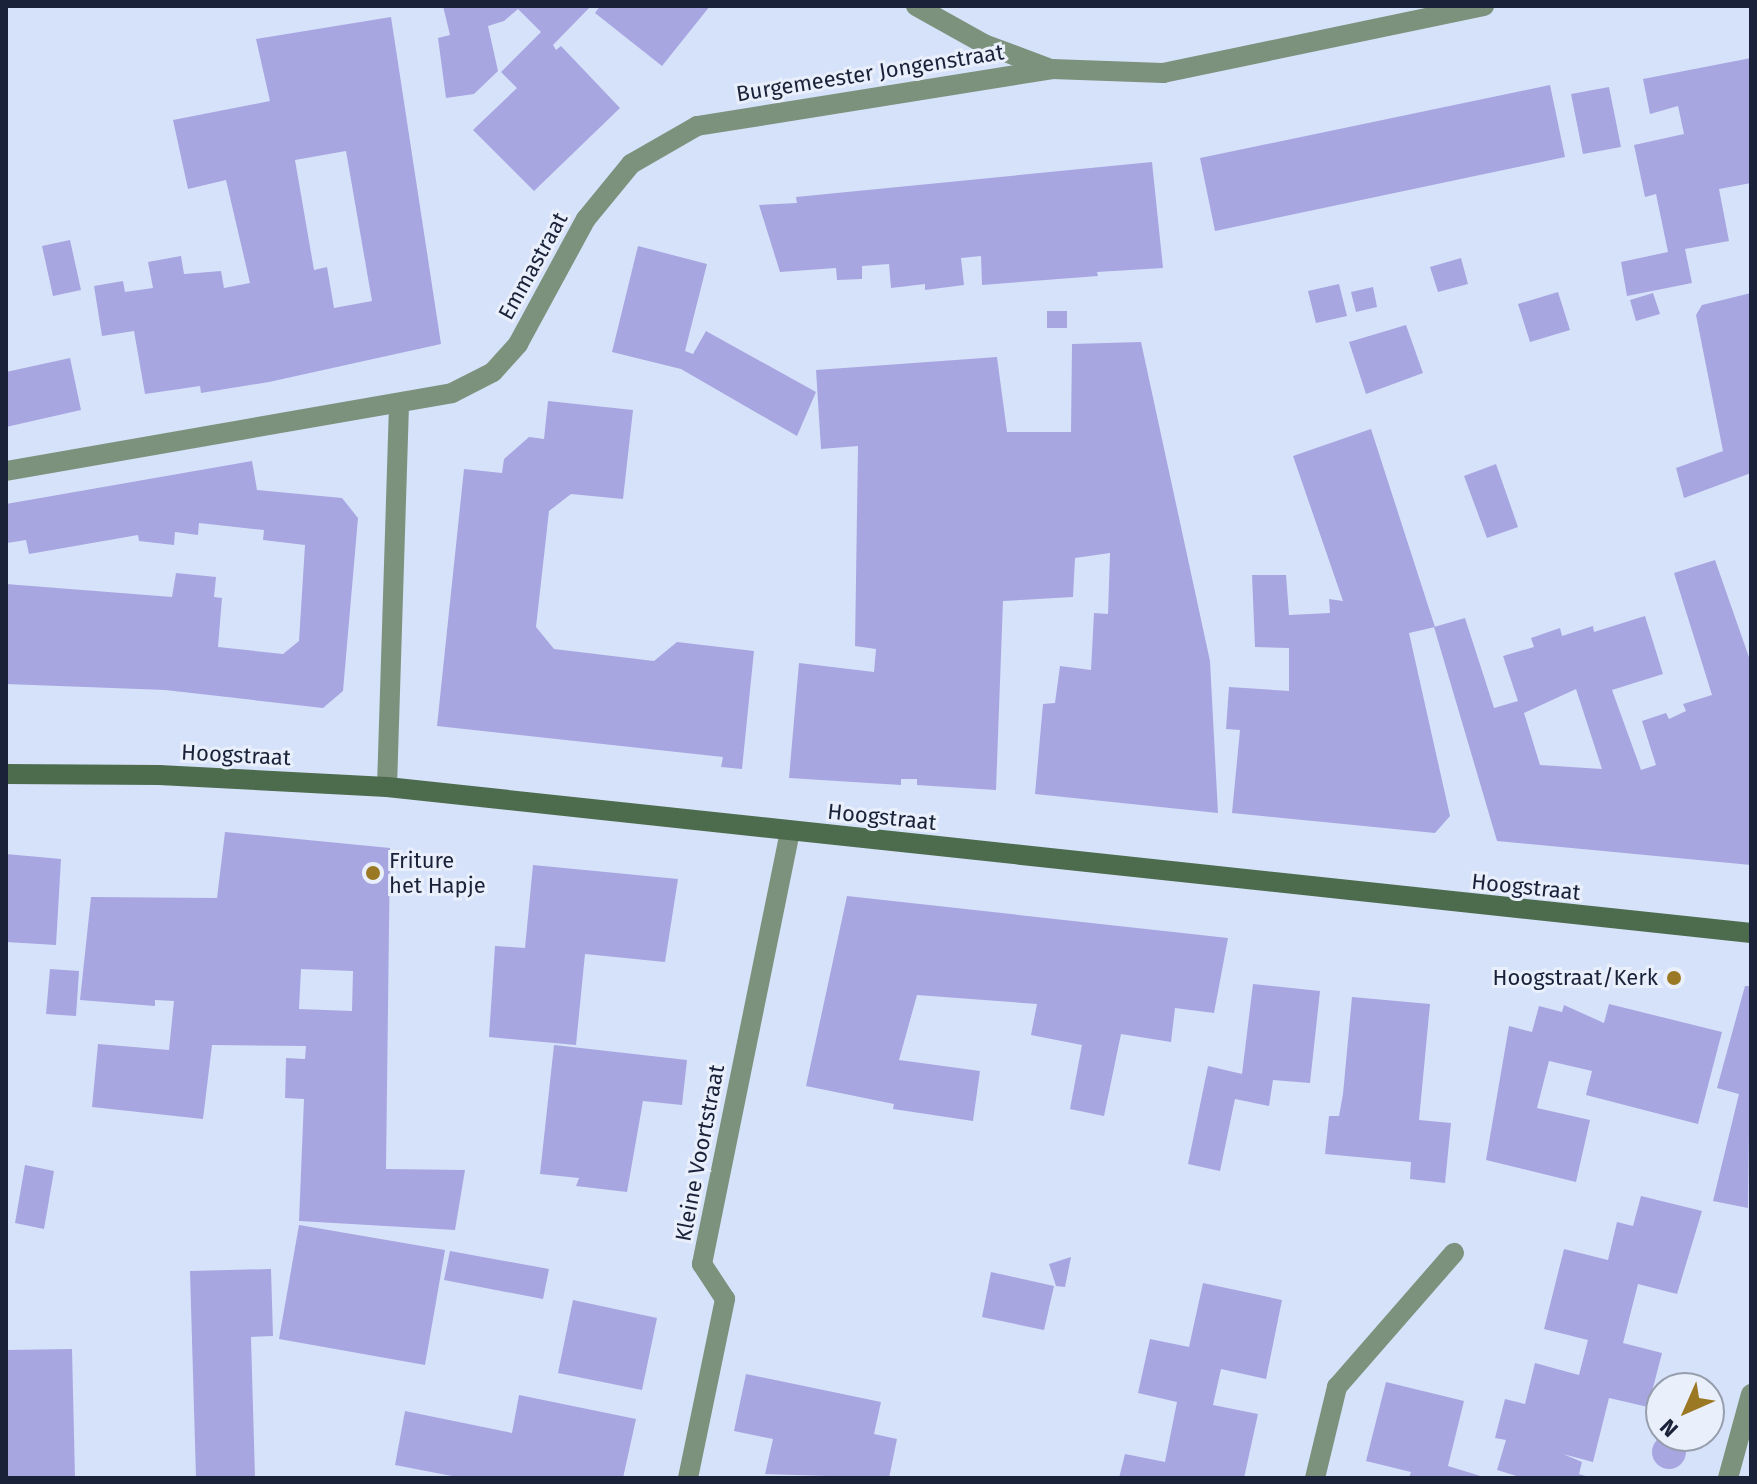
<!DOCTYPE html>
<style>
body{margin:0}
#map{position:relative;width:1757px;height:1484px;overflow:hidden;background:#d6e2fa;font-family:"Fira Sans",sans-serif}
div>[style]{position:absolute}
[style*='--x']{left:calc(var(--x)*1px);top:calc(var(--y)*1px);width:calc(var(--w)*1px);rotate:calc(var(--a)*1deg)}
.building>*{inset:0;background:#a8a6e1}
.round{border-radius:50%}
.service>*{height:20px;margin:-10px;padding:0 10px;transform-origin:10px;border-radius:10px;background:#7d927d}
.minor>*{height:20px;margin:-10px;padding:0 10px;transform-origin:10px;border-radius:10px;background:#7d927d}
.secondary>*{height:20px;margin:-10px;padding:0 10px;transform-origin:10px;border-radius:10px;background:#4d6c4e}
.dots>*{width:22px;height:22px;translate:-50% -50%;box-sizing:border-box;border:4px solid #e9effb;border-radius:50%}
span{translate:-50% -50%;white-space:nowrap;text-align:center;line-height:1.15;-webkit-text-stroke:6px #e9effb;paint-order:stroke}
.street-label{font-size:22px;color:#192238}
.poi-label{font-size:22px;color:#192238}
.left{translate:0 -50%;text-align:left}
.right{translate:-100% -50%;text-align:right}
.frame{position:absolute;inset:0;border:8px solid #192238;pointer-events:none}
.north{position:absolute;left:1645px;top:1372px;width:80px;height:80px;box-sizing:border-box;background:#e9effb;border:2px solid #969dad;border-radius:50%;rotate:225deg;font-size:22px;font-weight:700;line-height:32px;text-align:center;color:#192238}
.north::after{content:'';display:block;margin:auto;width:28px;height:36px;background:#9b7823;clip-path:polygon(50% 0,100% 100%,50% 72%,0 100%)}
</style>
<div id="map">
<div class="building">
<div style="clip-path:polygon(443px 6px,591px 6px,553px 45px,556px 50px,561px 46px,620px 108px,534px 191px,473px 130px,517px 88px,501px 72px,541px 32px,518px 9px,504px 21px,488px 26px,498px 71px,474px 94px,446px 98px,438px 38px,450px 35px)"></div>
<div style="clip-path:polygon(600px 6px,710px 6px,662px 66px,595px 13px)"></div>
<div style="clip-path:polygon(evenodd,391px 17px,441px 344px,269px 382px,201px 393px,200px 386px,145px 394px,134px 331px,102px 336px,94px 286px,123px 281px,125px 292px,153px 288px,148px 262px,181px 256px,184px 274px,221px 271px,224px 288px,250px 283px,226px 180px,188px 189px,173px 120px,270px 101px,256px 39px,391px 17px,346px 151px,372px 301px,334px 308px,327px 267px,314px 270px,295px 160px,346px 151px)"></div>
<div style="clip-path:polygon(1751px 58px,1751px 183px,1719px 189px,1729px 241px,1685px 249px,1692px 283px,1627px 296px,1621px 262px,1668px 252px,1656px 194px,1645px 197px,1634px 145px,1684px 134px,1678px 106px,1650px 114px,1643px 79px)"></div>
<div style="clip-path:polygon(1550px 85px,1565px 157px,1215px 231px,1200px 158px)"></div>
<div style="clip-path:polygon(1609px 87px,1621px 147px,1583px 154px,1571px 94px)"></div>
<div style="clip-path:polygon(1152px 162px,1163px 268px,1097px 272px,1098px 276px,982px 285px,981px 256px,961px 258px,964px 285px,925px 290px,925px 284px,891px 288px,889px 264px,862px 266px,862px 279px,837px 280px,836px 268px,780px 272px,759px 205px,797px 203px,796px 197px)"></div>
<div style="clip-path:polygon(70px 240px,81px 290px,53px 296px,42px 246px)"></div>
<div style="clip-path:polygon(638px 246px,707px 264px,685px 351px,693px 354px,706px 331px,816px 392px,797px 436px,681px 369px,612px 352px)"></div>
<div style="clip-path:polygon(1461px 258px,1468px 284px,1438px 292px,1430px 267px)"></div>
<div style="clip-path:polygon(1339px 284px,1347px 316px,1316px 323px,1308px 291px)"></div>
<div style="clip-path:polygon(1373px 287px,1377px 307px,1356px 312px,1351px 292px)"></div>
<div style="clip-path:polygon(1558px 292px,1570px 330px,1530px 342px,1518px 304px)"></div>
<div style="clip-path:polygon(1653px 293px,1660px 314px,1636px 321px,1630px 300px)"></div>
<div style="clip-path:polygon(1751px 293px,1751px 473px,1684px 498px,1676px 468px,1723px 451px,1696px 315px,1702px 305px)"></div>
<div style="clip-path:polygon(1047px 311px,1067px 311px,1067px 328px,1047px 328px)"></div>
<div style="clip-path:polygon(1406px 325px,1423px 373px,1366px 394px,1349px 342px)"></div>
<div style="clip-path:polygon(1141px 342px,1210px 661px,1218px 813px,1035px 794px,1043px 704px,1055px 703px,1060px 666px,1091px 670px,1094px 613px,1108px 614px,1110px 553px,1075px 558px,1073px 597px,1003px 601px,996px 790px,917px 785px,917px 779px,901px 779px,901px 785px,789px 778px,799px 663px,874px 672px,876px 649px,855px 646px,858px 446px,821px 449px,816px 370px,997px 357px,1007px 432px,1071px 432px,1072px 344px)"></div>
<div style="clip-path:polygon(70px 358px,81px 410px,6px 427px,6px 372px)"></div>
<div style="clip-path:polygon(548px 401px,633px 410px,623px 499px,571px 494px,549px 511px,536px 627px,554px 649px,654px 661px,677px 642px,754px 651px,742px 769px,721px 767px,723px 757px,437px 726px,464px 469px,502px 473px,504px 459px,529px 437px,544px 439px)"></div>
<div style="clip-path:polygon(1371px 429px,1435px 627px,1409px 633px,1450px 816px,1435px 833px,1232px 813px,1240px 730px,1226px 729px,1229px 687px,1289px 691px,1289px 648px,1255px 647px,1252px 575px,1286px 575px,1289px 615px,1330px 613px,1329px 599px,1343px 601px,1293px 456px)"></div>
<div style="clip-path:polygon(252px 461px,257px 490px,342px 498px,358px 518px,343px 691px,323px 708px,165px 690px,6px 684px,6px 584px,172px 597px,176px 573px,216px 577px,214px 597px,222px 598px,218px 647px,283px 654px,299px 641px,305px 545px,263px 540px,264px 530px,199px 523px,198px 535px,175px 532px,174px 545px,139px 541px,138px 535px,29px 554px,26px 540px,7px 543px,6px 504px)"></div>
<div style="clip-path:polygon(1496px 464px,1518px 527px,1487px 538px,1464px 476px)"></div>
<div style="clip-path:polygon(evenodd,1715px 560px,1751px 663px,1751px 865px,1497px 841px,1434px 627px,1465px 618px,1494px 708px,1518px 701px,1503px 656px,1534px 647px,1531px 638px,1560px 628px,1562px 636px,1593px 626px,1594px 632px,1645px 616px,1663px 674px,1612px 690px,1641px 770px,1656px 765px,1642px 721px,1666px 713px,1669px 719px,1686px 711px,1683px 704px,1712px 695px,1674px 573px,1715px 560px,1576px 689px,1602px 769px,1540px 765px,1524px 713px,1576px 689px)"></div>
<div style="clip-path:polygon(evenodd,225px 832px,390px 848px,386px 1169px,465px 1170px,455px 1230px,299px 1221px,304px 1099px,285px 1098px,286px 1058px,305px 1059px,306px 1046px,212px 1045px,203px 1119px,92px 1107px,98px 1044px,169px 1050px,174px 1001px,155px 1000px,155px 1006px,80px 1000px,91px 897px,217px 898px,225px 832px,301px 969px,353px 971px,352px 1011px,299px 1009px,301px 969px)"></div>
<div style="clip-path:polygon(6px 854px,61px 859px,56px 945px,6px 942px)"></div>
<div style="clip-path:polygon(533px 865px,678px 879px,665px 962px,585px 954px,576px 1045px,489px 1037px,495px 946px,525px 948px)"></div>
<div style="clip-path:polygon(847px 896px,1228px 938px,1214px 1013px,1175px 1008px,1171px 1042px,1121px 1034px,1104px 1116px,1070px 1109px,1082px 1045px,1031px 1035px,1037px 1004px,917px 995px,899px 1060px,980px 1071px,973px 1121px,893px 1109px,894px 1104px,806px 1086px)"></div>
<div style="clip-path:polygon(50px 969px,79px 971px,76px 1016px,46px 1014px)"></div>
<div style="clip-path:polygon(1253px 984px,1320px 991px,1310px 1083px,1273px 1080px,1269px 1106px,1235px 1099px,1220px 1171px,1188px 1164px,1208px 1066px,1242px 1074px)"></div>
<div style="clip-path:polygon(1745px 986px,1751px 986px,1748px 1208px,1713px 1201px,1739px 1094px,1717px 1088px)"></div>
<div style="clip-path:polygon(1352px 997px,1430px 1004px,1419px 1120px,1451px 1123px,1445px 1183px,1410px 1179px,1411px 1162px,1325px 1154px,1329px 1116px,1339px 1116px,1343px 1094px)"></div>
<div style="clip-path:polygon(1609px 1004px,1722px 1032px,1698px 1124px,1586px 1095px,1592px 1071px,1549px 1061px,1537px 1108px,1590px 1120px,1576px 1182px,1486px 1160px,1509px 1026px,1532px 1032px,1539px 1006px,1562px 1012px,1564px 1005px,1604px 1023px)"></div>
<div style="clip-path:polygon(554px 1045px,687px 1060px,682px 1105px,643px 1101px,627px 1192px,576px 1186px,579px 1178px,540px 1174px)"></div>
<div style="clip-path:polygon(25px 1165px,54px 1171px,44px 1229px,15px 1223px)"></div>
<div style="clip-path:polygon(1641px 1196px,1702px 1211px,1677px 1294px,1638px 1284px,1623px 1343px,1662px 1353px,1648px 1407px,1609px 1398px,1593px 1462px,1563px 1454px,1582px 1462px,1579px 1474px,1592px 1478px,1523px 1478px,1497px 1470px,1506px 1440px,1495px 1438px,1505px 1399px,1525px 1404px,1535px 1363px,1579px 1375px,1588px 1340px,1544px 1329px,1564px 1249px,1608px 1260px,1617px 1222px,1633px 1226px)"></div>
<div style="clip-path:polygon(299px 1225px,445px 1250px,425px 1365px,279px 1339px)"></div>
<div style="clip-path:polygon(450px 1251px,549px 1269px,543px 1299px,444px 1280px)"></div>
<div style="clip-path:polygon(1071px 1257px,1065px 1287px,1056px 1286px,1049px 1264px)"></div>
<div style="clip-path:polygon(271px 1269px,273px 1336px,251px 1337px,255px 1478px,196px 1478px,190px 1271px)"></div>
<div style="clip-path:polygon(991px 1272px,1054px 1286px,1044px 1330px,982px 1317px)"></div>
<div style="clip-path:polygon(1203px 1283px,1282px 1300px,1266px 1379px,1221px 1369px,1213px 1405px,1258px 1414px,1244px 1478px,1119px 1478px,1125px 1454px,1165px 1462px,1177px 1402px,1138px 1393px,1150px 1339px,1189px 1347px)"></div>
<div style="clip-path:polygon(573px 1300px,657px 1318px,642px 1390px,558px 1373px)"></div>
<div style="clip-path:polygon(72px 1349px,75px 1478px,6px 1478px,6px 1350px)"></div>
<div style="clip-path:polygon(746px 1374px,881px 1402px,874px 1434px,897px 1439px,889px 1478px,765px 1474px,773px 1439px,734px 1431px)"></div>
<div style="clip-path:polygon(1386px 1382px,1464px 1401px,1448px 1466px,1487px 1478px,1409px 1478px,1411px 1472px,1366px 1461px)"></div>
<div style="clip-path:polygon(519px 1395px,636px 1419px,623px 1478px,462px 1478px,395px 1465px,405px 1411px,512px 1433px)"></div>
<div class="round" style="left:1652px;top:1435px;width:34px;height:34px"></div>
</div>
<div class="service">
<div style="--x:1728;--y:1478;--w:87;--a:-74.7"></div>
</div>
<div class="minor">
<div style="--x:916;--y:6;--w:78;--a:29.2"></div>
<div style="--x:984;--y:44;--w:68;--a:20.6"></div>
<div style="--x:6;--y:471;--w:453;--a:-9.9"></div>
<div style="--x:452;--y:393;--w:46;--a:-27.1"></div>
<div style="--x:493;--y:372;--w:38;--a:-48"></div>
<div style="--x:518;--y:344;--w:142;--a:-61.5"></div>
<div style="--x:586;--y:219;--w:71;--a:-50.7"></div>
<div style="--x:631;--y:164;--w:76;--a:-29.9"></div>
<div style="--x:697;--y:126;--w:360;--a:-9.1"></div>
<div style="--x:1052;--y:69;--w:111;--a:2.1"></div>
<div style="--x:1163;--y:73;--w:328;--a:-11.8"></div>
<div style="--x:387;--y:787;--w:383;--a:-88.2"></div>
<div style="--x:688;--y:1478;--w:183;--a:-78.3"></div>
<div style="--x:725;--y:1299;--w:42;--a:-123.3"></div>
<div style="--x:702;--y:1264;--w:442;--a:-78.5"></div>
<div style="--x:1315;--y:1478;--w:94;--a:-76.4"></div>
<div style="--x:1337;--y:1387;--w:178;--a:-48.9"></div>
</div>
<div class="secondary">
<div style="--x:6;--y:774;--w:153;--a:0.4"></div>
<div style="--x:159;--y:775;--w:228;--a:3"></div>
<div style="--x:387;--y:787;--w:1372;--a:6.11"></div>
</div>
<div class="dots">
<div style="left:373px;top:873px;background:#9b7823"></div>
<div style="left:1674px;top:978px;background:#9b7823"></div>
</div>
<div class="street-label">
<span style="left:870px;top:73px;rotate:-9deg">Burgemeester Jongenstraat</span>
<span style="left:533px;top:266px;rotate:-61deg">Emmastraat</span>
<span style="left:236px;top:755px;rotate:3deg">Hoogstraat</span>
<span style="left:882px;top:817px;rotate:6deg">Hoogstraat</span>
<span style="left:1526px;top:887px;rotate:6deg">Hoogstraat</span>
<span style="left:700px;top:1153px;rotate:-79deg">Kleine Voortstraat</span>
</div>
<div class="poi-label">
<span class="left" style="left:389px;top:873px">Friture<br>het Hapje</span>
<span class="right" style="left:1658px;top:978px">Hoogstraat/Kerk</span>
</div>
<div class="frame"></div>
<div class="north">N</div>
</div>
